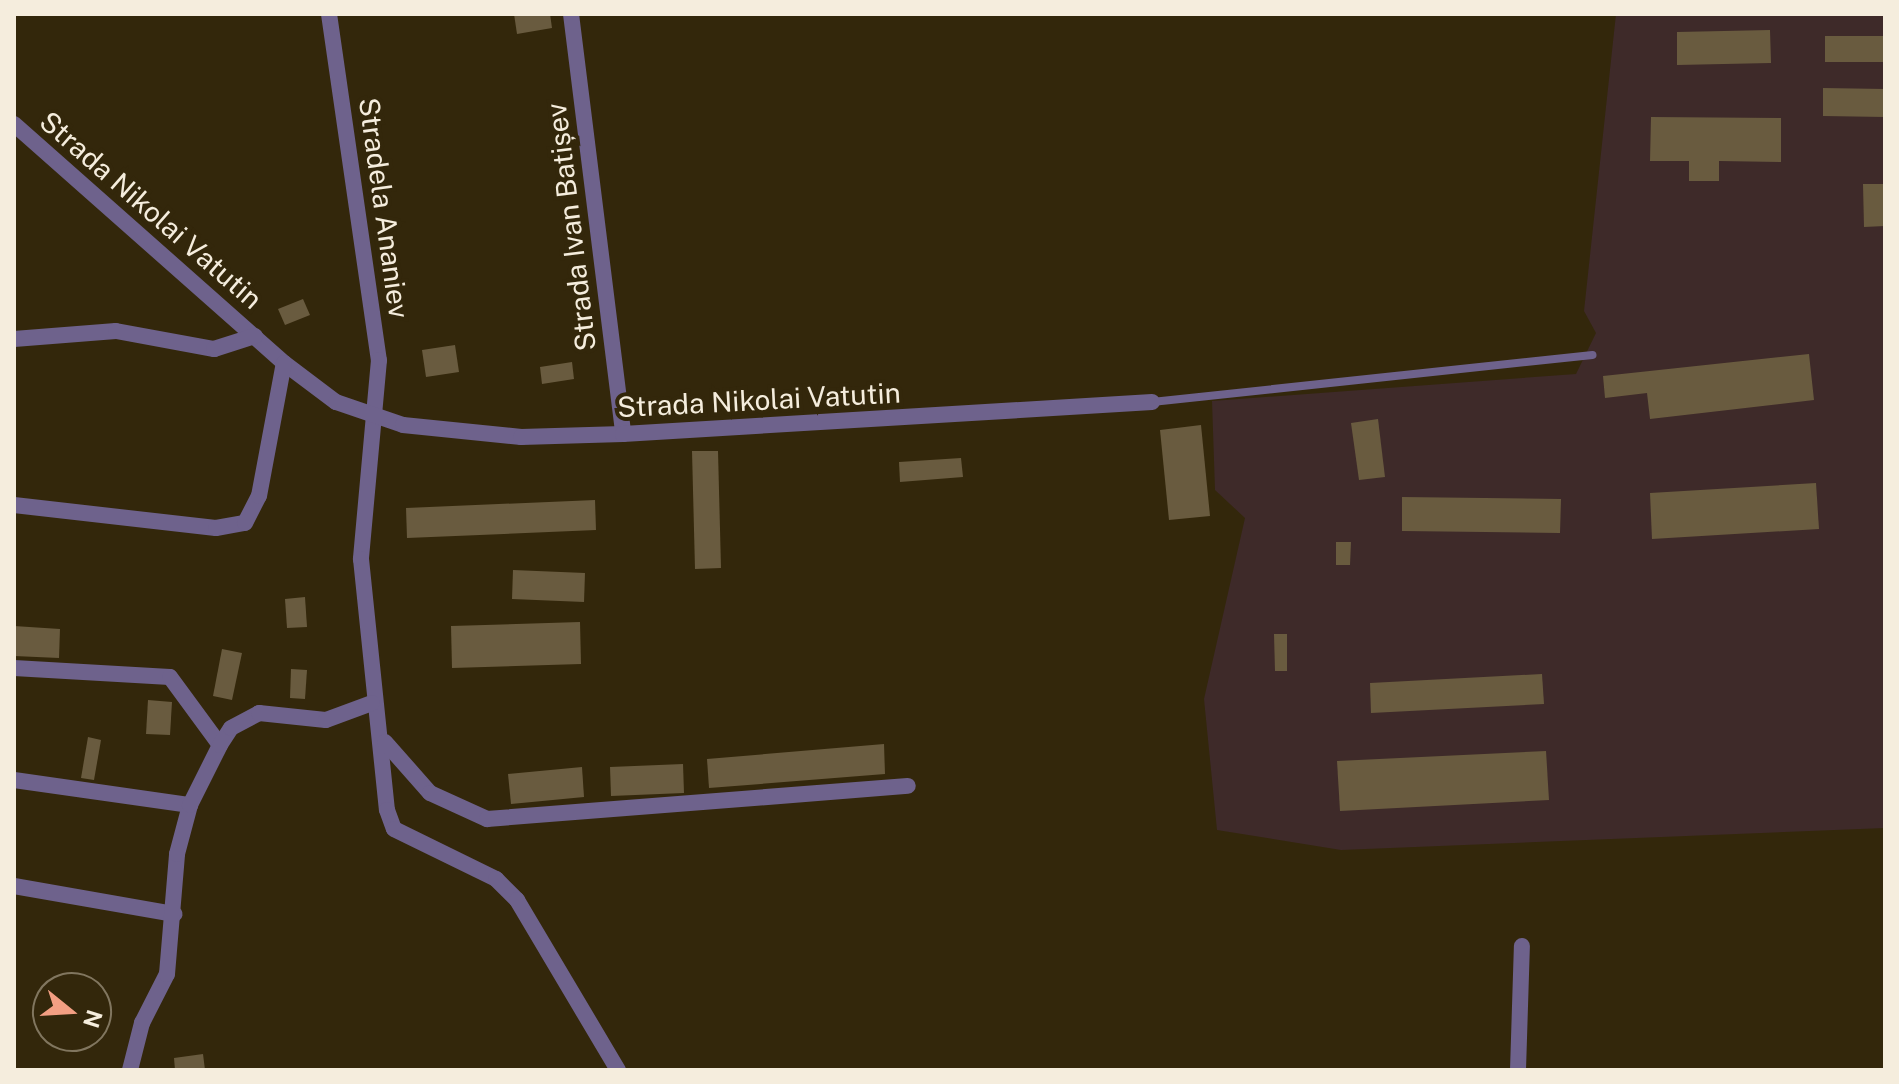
<!DOCTYPE html>
<meta charset="utf-8">
<style>
body{margin:0}
#map{position:relative;width:1899px;height:1084px;overflow:hidden;background:#33270b;font-family:"Public Sans",sans-serif}
div>[style]{position:absolute}
[style*='--x']{left:calc(var(--x)*1px);top:calc(var(--y)*1px);width:calc(var(--w)*1px);rotate:calc(var(--a)*1deg)}
.industrial>*{inset:0;background:#3e2a29}
.building>*{inset:0;background:#695b3f}
.service>*{height:8px;margin:-4px;padding:0 4px;transform-origin:4px;border-radius:4px;background:#6e628c}
.minor>*{height:16px;margin:-8px;padding:0 8px;transform-origin:8px;border-radius:8px;background:#6e628c}
span{translate:-50% -50%;white-space:nowrap;text-align:center;line-height:1.15;-webkit-text-stroke:8px #33270b;paint-order:stroke}
.street-label{font-size:28px;color:#f5eddd}
.frame{position:absolute;inset:0;border:16px solid #f5eddd;pointer-events:none}
.north{position:absolute;left:32px;top:972px;width:80px;height:80px;box-sizing:border-box;background:#33270b;border:2px solid #81765f;border-radius:50%;rotate:108deg;font-size:22px;font-weight:700;line-height:32px;text-align:center;color:#f5eddd}
.north::after{content:'';display:block;margin:auto;width:28px;height:36px;background:#f39f83;clip-path:polygon(50% 0,100% 100%,50% 72%,0 100%)}
</style>
<div id="map">
<div class="industrial">
<div style="clip-path:polygon(1616px 14px,1885px 14px,1885px 828px,1341px 850px,1217px 830px,1204px 699px,1245px 518px,1215px 490px,1212px 401px,1576px 374px,1596px 333px,1584px 311px)"></div>
</div>
<div class="building">
<div style="clip-path:polygon(514px 14px,550px 14px,552px 28px,517px 34px)"></div>
<div style="clip-path:polygon(1770px 30px,1771px 63px,1677px 65px,1677px 32px)"></div>
<div style="clip-path:polygon(1825px 36px,1885px 36px,1885px 62px,1825px 62px)"></div>
<div style="clip-path:polygon(1823px 88px,1885px 89px,1885px 117px,1823px 116px)"></div>
<div style="clip-path:polygon(1651px 117px,1781px 118px,1781px 162px,1719px 161px,1719px 181px,1689px 181px,1689px 161px,1650px 161px)"></div>
<div style="clip-path:polygon(1863px 184px,1885px 184px,1885px 226px,1864px 227px)"></div>
<div style="clip-path:polygon(303px 299px,310px 315px,285px 325px,278px 309px)"></div>
<div style="clip-path:polygon(455px 345px,459px 372px,426px 377px,422px 350px)"></div>
<div style="clip-path:polygon(1809px 354px,1814px 400px,1650px 419px,1647px 393px,1605px 398px,1603px 376px)"></div>
<div style="clip-path:polygon(572px 362px,574px 379px,542px 384px,540px 367px)"></div>
<div style="clip-path:polygon(1378px 419px,1385px 477px,1359px 480px,1351px 423px)"></div>
<div style="clip-path:polygon(1201px 425px,1210px 516px,1169px 520px,1160px 430px)"></div>
<div style="clip-path:polygon(692px 451px,718px 451px,721px 568px,695px 569px)"></div>
<div style="clip-path:polygon(961px 458px,963px 477px,900px 482px,899px 462px)"></div>
<div style="clip-path:polygon(1816px 483px,1819px 529px,1652px 539px,1650px 493px)"></div>
<div style="clip-path:polygon(1402px 497px,1561px 499px,1560px 533px,1402px 531px)"></div>
<div style="clip-path:polygon(595px 500px,596px 530px,407px 538px,406px 508px)"></div>
<div style="clip-path:polygon(1336px 542px,1351px 542px,1350px 565px,1336px 565px)"></div>
<div style="clip-path:polygon(513px 570px,585px 573px,584px 602px,512px 599px)"></div>
<div style="clip-path:polygon(305px 597px,307px 627px,287px 628px,285px 599px)"></div>
<div style="clip-path:polygon(580px 622px,581px 664px,452px 668px,451px 626px)"></div>
<div style="clip-path:polygon(14px 626px,60px 629px,59px 658px,14px 656px)"></div>
<div style="clip-path:polygon(1274px 634px,1287px 634px,1287px 671px,1275px 671px)"></div>
<div style="clip-path:polygon(222px 649px,242px 653px,232px 700px,213px 696px)"></div>
<div style="clip-path:polygon(291px 669px,307px 670px,305px 699px,290px 698px)"></div>
<div style="clip-path:polygon(1542px 674px,1544px 704px,1371px 713px,1370px 683px)"></div>
<div style="clip-path:polygon(148px 700px,172px 702px,170px 735px,146px 734px)"></div>
<div style="clip-path:polygon(88px 737px,101px 740px,94px 780px,81px 778px)"></div>
<div style="clip-path:polygon(884px 744px,885px 774px,709px 788px,707px 759px)"></div>
<div style="clip-path:polygon(1546px 751px,1549px 800px,1340px 811px,1337px 761px)"></div>
<div style="clip-path:polygon(683px 764px,684px 793px,611px 796px,610px 767px)"></div>
<div style="clip-path:polygon(582px 767px,584px 797px,511px 804px,508px 774px)"></div>
<div style="clip-path:polygon(107px 1004px,109px 1022px,96px 1023px,96px 1005px)"></div>
<div style="clip-path:polygon(203px 1054px,205px 1070px,175px 1070px,174px 1058px)"></div>
</div>
<div class="service">
<div style="--x:1152;--y:402;--w:443;--a:-6.1"></div>
</div>
<div class="minor">
<div style="--x:329;--y:14;--w:350;--a:81.8"></div>
<div style="--x:379;--y:360;--w:200;--a:95.2"></div>
<div style="--x:361;--y:559;--w:252;--a:84.1"></div>
<div style="--x:387;--y:810;--w:20;--a:70"></div>
<div style="--x:394;--y:829;--w:114;--a:26.1"></div>
<div style="--x:496;--y:879;--w:30;--a:45"></div>
<div style="--x:517;--y:900;--w:198;--a:59.3"></div>
<div style="--x:571;--y:14;--w:423;--a:82.9"></div>
<div style="--x:14;--y:124;--w:361;--a:41.5"></div>
<div style="--x:284;--y:363;--w:65;--a:36.9"></div>
<div style="--x:336;--y:402;--w:71;--a:18.9"></div>
<div style="--x:403;--y:425;--w:119;--a:5.8"></div>
<div style="--x:521;--y:437;--w:102;--a:-1.7"></div>
<div style="--x:623;--y:434;--w:530;--a:-3.46"></div>
<div style="--x:14;--y:339;--w:102;--a:-4.5"></div>
<div style="--x:116;--y:331;--w:100;--a:10.4"></div>
<div style="--x:214;--y:349;--w:43;--a:-17.6"></div>
<div style="--x:14;--y:505;--w:203;--a:6.5"></div>
<div style="--x:216;--y:528;--w:29;--a:-10"></div>
<div style="--x:245;--y:523;--w:30;--a:-63"></div>
<div style="--x:259;--y:496;--w:135;--a:-79.4"></div>
<div style="--x:14;--y:668;--w:156;--a:3.3"></div>
<div style="--x:170;--y:677;--w:84;--a:53.7"></div>
<div style="--x:385;--y:742;--w:68;--a:48.6"></div>
<div style="--x:430;--y:793;--w:63;--a:24.5"></div>
<div style="--x:487;--y:819;--w:422;--a:-4.5"></div>
<div style="--x:14;--y:780;--w:178;--a:8.1"></div>
<div style="--x:14;--y:886;--w:163;--a:9.9"></div>
<div style="--x:130;--y:1070;--w:49;--a:-75.7"></div>
<div style="--x:142;--y:1023;--w:55;--a:-63"></div>
<div style="--x:167;--y:974;--w:120;--a:-85.2"></div>
<div style="--x:177;--y:854;--w:51;--a:-75.1"></div>
<div style="--x:190;--y:805;--w:67;--a:-63.4"></div>
<div style="--x:220;--y:745;--w:20;--a:-57"></div>
<div style="--x:231;--y:728;--w:32;--a:-28"></div>
<div style="--x:259;--y:713;--w:67;--a:6"></div>
<div style="--x:326;--y:720;--w:49;--a:-20.3"></div>
<div style="--x:1518;--y:1070;--w:124;--a:-88.2"></div>
</div>
<div class="street-label">
<span style="left:384px;top:208px;rotate:82deg">Stradela Ananiev</span>
<span style="left:151px;top:210px;rotate:41deg">Strada Nikolai Vatutin</span>
<span style="left:571px;top:227px;rotate:-97deg">Strada Ivan Batișev</span>
<span style="left:759px;top:400px;rotate:-3deg">Strada Nikolai Vatutin</span>
</div>
<div class="frame"></div>
<div class="north">N</div>
</div>
